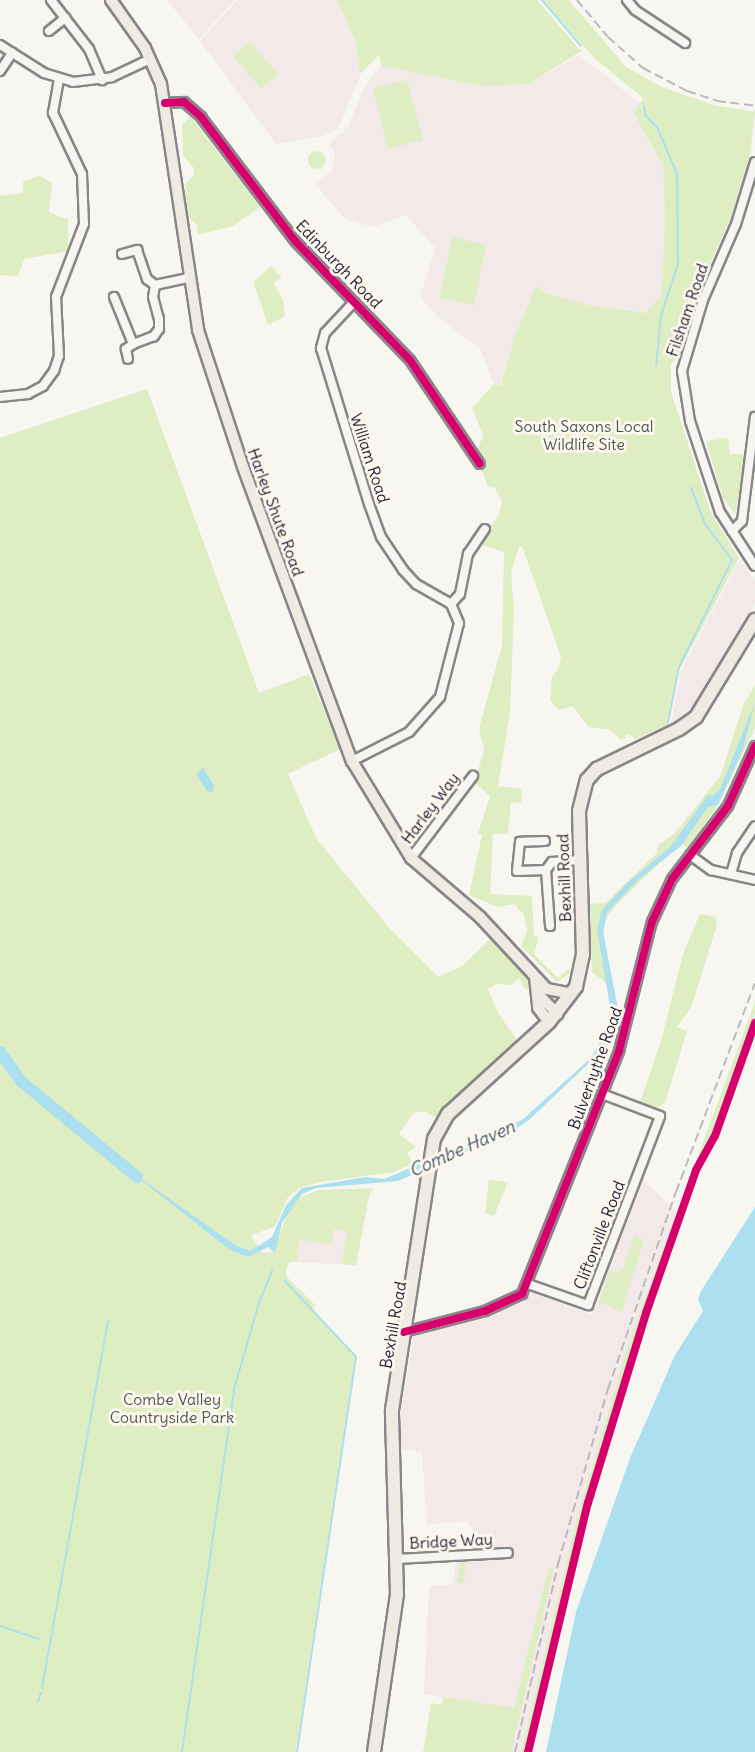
<!DOCTYPE html>
<style>
body{margin:0}
#map{position:relative;width:755px;height:1752px;overflow:hidden;background:#f8f6f0;font-family:Delius,sans-serif}
div>[style]{position:absolute}
[style*='--x']{left:calc(var(--x)*1px);top:calc(var(--y)*1px);width:calc(var(--w)*1px);rotate:calc(var(--a)*1deg)}
.built>*{inset:0;background:#f2e9e8}
.green>*{inset:0;background:#deedc2}
.round{border-radius:50%}
.water>*{inset:0;background:#ace0ee}
.stream>*{height:2px;margin:-1px;padding:0 1px;transform-origin:1px;border-radius:1px;background:#ace0ee}
.river>*{height:12px;margin:-6px;padding:0 6px;transform-origin:6px;border-radius:6px;background:#ace0ee}
.roads{filter:drop-shadow(2px 0 #878688) drop-shadow(-2px 0 #878688) drop-shadow(0 2px #878688) drop-shadow(0 -2px #878688)}
.minor>*{height:8px;margin:-4px;padding:0 4px;transform-origin:4px;border-radius:4px;background:#f6f5f1}
.major>*{height:10px;margin:-5px;padding:0 5px;transform-origin:5px;border-radius:5px;background:#efeae2}
.highway>*{height:12px;margin:-6px;padding:0 6px;transform-origin:6px;border-radius:6px;background:#efeae2}
.rail>*{height:2px;margin-top:-1px;transform-origin:0;background:repeating-linear-gradient(90deg,#bcbab9 0 9px,transparent 0 13.5px)}
.cycleway>*{height:8px;margin:-4px;padding:0 4px;transform-origin:4px;border-radius:4px;background:#d6006c}
span{translate:-50% -50%;white-space:nowrap;text-align:center;line-height:1.15;-webkit-text-stroke:6px #fbf7ec;paint-order:stroke}
.street-label{font-size:16px;color:#22223b}
.park-label{font-size:16px;color:#4c5353}
.water-label{font-size:18px;color:#425870;font-style:italic}
</style>
<div id="map">
<div class="built">
<div style="clip-path:polygon(167px 0,235px 0,199px 39px)"></div>
<div style="clip-path:polygon(237px 0,337px 0,355px 40px,360px 76px,338px 129px,323px 136px,276px 144px,200px 41px)"></div>
<div style="clip-path:polygon(579px 55px,641px 104px,634px 114px,663px 165px,665px 222px,661px 295px,646px 313px,593px 306px,547px 294px,536px 287px,514px 338px,500px 387px,494px 384px,481px 350px,437px 316px,420px 297px,435px 248px,406px 215px,373px 227px,345px 219px,314px 183px,332px 171px,335px 154px,329px 144px,348px 127px,364px 87px,381px 66px,482px 86px,530px 84px)"></div>
<div style="clip-path:polygon(740px 559px,755px 581px,755px 603px,697px 704px,671px 724px,681px 671px)"></div>
<div style="clip-path:polygon(643px 1179px,678px 1213px,577px 1535px,526px 1752px,501px 1752px,513px 1709px,424px 1694px,429px 1586px,453px 1584px,456px 1561px,470px 1547px,473px 1533px,468px 1522px,427px 1524px,422px 1452px,399px 1448px,400px 1416px,414px 1336px,523px 1303px,533px 1293px,592px 1315px)"></div>
<div style="clip-path:polygon(369px 1195px,356px 1265px,290px 1262px,295px 1230px)"></div>
</div>
<div class="green">
<div style="clip-path:polygon(337px 0,537px 0,581px 51px,530px 84px,482px 86px,381px 66px,380px 54px,360px 74px,355px 40px)"></div>
<div style="clip-path:polygon(543px 0,569px 0,626px 67px,662px 87px,713px 105px,755px 112px,750px 155px,731px 217px,706px 274px,681px 351px,671px 365px,671px 392px,711px 513px,739px 558px,679px 671px,668px 725px,635px 739px,629px 734px,622px 740px,610px 730px,589px 727px,572px 706px,560px 710px,550px 701px,552px 677px,559px 668px,561px 657px,522px 546px,519px 547px,511px 572px,514px 611px,510px 713px,498px 786px,522px 789px,521px 803px,511px 802px,508px 834px,493px 834px,490px 894px,532px 896px,534px 936px,539px 937px,534px 954px,558px 978px,569px 968px,570px 973px,557px 982px,521px 946px,527px 931px,524px 915px,514px 904px,498px 907px,469px 895px,482px 835px,478px 833px,490px 796px,475px 783px,484px 749px,479px 728px,502px 646px,504px 552px,479px 544px,499px 514px,502px 501px,495px 488px,488px 487px,481px 469px,478px 449px,483px 435px,472px 408px,494px 384px,501px 386px,514px 338px,536px 286px,547px 294px,593px 306px,646px 313px,661px 295px,665px 222px,663px 165px,634px 114px,643px 98px,594px 58px)"></div>
<div style="clip-path:polygon(250px 42px,278px 74px,261px 89px,233px 56px)"></div>
<div style="clip-path:polygon(407px 80px,423px 140px,388px 149px,373px 88px)"></div>
<div style="clip-path:polygon(190px 116px,260px 207px,233px 226px,197px 235px,198px 226px,188px 216px,185px 185px,194px 175px,194px 168px,183px 156px,182px 125px)"></div>
<div class="round" style="left:308px;top:151px;width:18px;height:18px"></div>
<div style="clip-path:polygon(39px 175px,52px 183px,49px 212px,68px 220px,69px 251px,24px 259px,18px 276px,0 275px,0 196px,23px 193px,23px 182px)"></div>
<div style="clip-path:polygon(452px 237px,486px 245px,474px 305px,440px 298px)"></div>
<div style="clip-path:polygon(271px 266px,282px 278px,273px 282px,283px 300px,285px 316px,268px 325px,253px 282px)"></div>
<div style="clip-path:polygon(147px 389px,259px 693px,309px 674px,340px 749px,288px 774px,316px 838px,391px 930px,438px 977px,462px 966px,494px 935px,529px 969px,533px 988px,525px 989px,519px 978px,511px 985px,496px 984px,488px 989px,498px 1013px,517px 1040px,435px 1118px,425px 1111px,413px 1113px,399px 1134px,416px 1147px,407px 1153px,413px 1163px,394px 1172px,320px 1182px,299px 1188px,288px 1197px,275px 1227px,251px 1235px,262px 1253px,273px 1252px,289px 1210px,301px 1197px,318px 1190px,374px 1188px,369px 1196px,356px 1265px,342px 1264px,347px 1233px,334px 1229px,331px 1245px,299px 1239px,297px 1261px,290px 1262px,286px 1268px,286px 1276px,315px 1305px,314px 1311px,356px 1356px,296px 1752px,0 1752px,0 438px)"></div>
<div style="clip-path:polygon(728px 438px,730px 454px,746px 454px,735px 514px,723px 498px,706px 441px)"></div>
<div style="clip-path:polygon(755px 685px,755px 728px,718px 805px,688px 848px,680px 843px,617px 904px,606px 919px,603px 935px,613px 988px,592px 972px,590px 904px,605px 903px,657px 853px,658px 845px,675px 833px,721px 775px,743px 705px)"></div>
<div style="clip-path:polygon(700px 914px,716px 917px,717px 925px,691px 1008px,677px 1027px,687px 1031px,665px 1103px,656px 1108px,640px 1102px,661px 1041px,683px 954px)"></div>
<div style="clip-path:polygon(755px 1002px,755px 1014px,712px 1136px,694px 1170px,639px 1327px,577px 1535px,526px 1752px,521px 1752px,577px 1519px,628px 1345px)"></div>
<div style="clip-path:polygon(489px 1180px,508px 1182px,494px 1216px,485px 1213px)"></div>
<div style="clip-path:polygon(634px 1236px,643px 1239px,642px 1246px,622px 1312px,599px 1302px,610px 1271px,618px 1273px,623px 1269px)"></div>
<div style="clip-path:polygon(461px 1560px,466px 1560px,464px 1583px,457px 1583px)"></div>
<div style="clip-path:polygon(549px 1568px,554px 1568px,511px 1752px,423px 1752px,431px 1703px,442px 1705px,443px 1697px,514px 1708px)"></div>
</div>
<div class="water">
<div style="clip-path:polygon(755px 702px,743px 749px,718px 805px,708px 807px,681px 846px,639px 879px,607px 912px,603px 931px,618px 1009px,608px 1045px,529px 1120px,510px 1133px,398px 1181px,316px 1188px,302px 1194px,282px 1223px,275px 1253px,268px 1247px,248px 1257px,230px 1250px,126px 1168px,235px 1245px,250px 1251px,272px 1237px,286px 1205px,302px 1188px,365px 1177px,384px 1179px,522px 1120px,592px 1057px,608px 1026px,611px 1013px,597px 929px,602px 910px,626px 884px,671px 846px,708px 795px,713px 796px,720px 789px)"></div>
<div style="clip-path:polygon(203px 768px,214px 785px,213px 792px,207px 791px,196px 774px)"></div>
<div style="clip-path:polygon(755px 1207px,755px 1752px,546px 1752px,576px 1612px,630px 1458px,675px 1355px,703px 1311px,698px 1299px,701px 1291px)"></div>
</div>
<div class="stream">
<div style="--x:542;--y:0;--w:60;--a:49.7"></div>
<div style="--x:644;--y:106;--w:10;--a:79"></div>
<div style="--x:646;--y:116;--w:16;--a:45"></div>
<div style="--x:657;--y:127;--w:51;--a:66.9"></div>
<div style="--x:677;--y:174;--w:90;--a:89.4"></div>
<div style="--x:678;--y:264;--w:54;--a:108.4"></div>
<div style="--x:661;--y:315;--w:51;--a:95.6"></div>
<div style="--x:668;--y:723;--w:57;--a:-78.9"></div>
<div style="--x:679;--y:667;--w:119;--a:-63.6"></div>
<div style="--x:732;--y:560;--w:45;--a:-126.9"></div>
<div style="--x:705;--y:524;--w:39;--a:-111"></div>
<div style="--x:285;--y:1281;--w:104;--a:46.9"></div>
<div style="--x:356;--y:1357;--w:399;--a:98.5"></div>
<div style="--x:0;--y:1626;--w:43;--a:18.9"></div>
<div style="--x:42;--y:1688;--w:374;--a:-79.8"></div>
<div style="--x:38;--y:1702;--w:10;--a:-73"></div>
<div style="--x:182;--y:1752;--w:367;--a:-81.8"></div>
<div style="--x:234;--y:1389;--w:90;--a:-73.8"></div>
<div style="--x:259;--y:1303;--w:35;--a:-68"></div>
</div>
<div class="river">
<div style="--x:0;--y:1052;--w:37;--a:54"></div>
<div style="--x:22;--y:1082;--w:149;--a:39.6"></div>
</div>
<div class="roads">
<div class="minor">
<div style="--x:51;--y:0;--w:62;--a:52.2"></div>
<div style="--x:89;--y:49;--w:34;--a:67"></div>
<div style="--x:627;--y:0;--w:13;--a:51"></div>
<div style="--x:635;--y:10;--w:60;--a:33.4"></div>
<div style="--x:49;--y:31;--w:21;--a:-39"></div>
<div style="--x:0;--y:45;--w:52;--a:32.5"></div>
<div style="--x:44;--y:73;--w:30;--a:17"></div>
<div style="--x:73;--y:82;--w:39;--a:-7"></div>
<div style="--x:112;--y:77;--w:42;--a:-25.3"></div>
<div style="--x:0;--y:71;--w:22;--a:-56"></div>
<div style="--x:165;--y:103;--w:19;--a:-3"></div>
<div style="--x:184;--y:102;--w:23;--a:41"></div>
<div style="--x:201;--y:117;--w:157;--a:52.8"></div>
<div style="--x:296;--y:242;--w:164;--a:46"></div>
<div style="--x:410;--y:360;--w:125;--a:56.1"></div>
<div style="--x:755;--y:162;--w:65;--a:107"></div>
<div style="--x:736;--y:224;--w:83;--a:113.5"></div>
<div style="--x:703;--y:300;--w:74;--a:106.5"></div>
<div style="--x:682;--y:371;--w:51;--a:80.9"></div>
<div style="--x:690;--y:421;--w:96;--a:71.8"></div>
<div style="--x:720;--y:512;--w:64;--a:57.1"></div>
<div style="--x:122;--y:254;--w:16;--a:-15"></div>
<div style="--x:137;--y:250;--w:31;--a:71"></div>
<div style="--x:147;--y:279;--w:10;--a:37"></div>
<div style="--x:155;--y:285;--w:12;--a:99"></div>
<div style="--x:153;--y:297;--w:23;--a:75"></div>
<div style="--x:159;--y:319;--w:10;--a:90"></div>
<div style="--x:159;--y:329;--w:9;--a:126"></div>
<div style="--x:154;--y:336;--w:22;--a:159"></div>
<div style="--x:155;--y:285;--w:33;--a:-12"></div>
<div style="--x:114;--y:297;--w:51;--a:68"></div>
<div style="--x:133;--y:344;--w:9;--a:144"></div>
<div style="--x:126;--y:349;--w:10;--a:79"></div>
<div style="--x:354;--y:302;--w:42;--a:133.1"></div>
<div style="--x:325;--y:333;--w:16;--a:105"></div>
<div style="--x:321;--y:348;--w:163;--a:72.9"></div>
<div style="--x:369;--y:504;--w:35;--a:70"></div>
<div style="--x:381;--y:537;--w:40;--a:56"></div>
<div style="--x:403;--y:570;--w:19;--a:47"></div>
<div style="--x:416;--y:584;--w:40;--a:29.7"></div>
<div style="--x:0;--y:397;--w:28;--a:-6"></div>
<div style="--x:28;--y:394;--w:17;--a:-28"></div>
<div style="--x:43;--y:386;--w:19;--a:-54"></div>
<div style="--x:54;--y:371;--w:16;--a:-72"></div>
<div style="--x:59;--y:356;--w:59;--a:-92.9"></div>
<div style="--x:56;--y:297;--w:78;--a:-69"></div>
<div style="--x:84;--y:224;--w:50;--a:-92.3"></div>
<div style="--x:82;--y:174;--w:68;--a:-115.4"></div>
<div style="--x:53;--y:113;--w:35;--a:-80"></div>
<div style="--x:732;--y:531;--w:14;--a:-45"></div>
<div style="--x:742;--y:521;--w:105;--a:-82.9"></div>
<div style="--x:352;--y:761;--w:64;--a:-27"></div>
<div style="--x:409;--y:732;--w:47;--a:-48.5"></div>
<div style="--x:440;--y:697;--w:76;--a:-75.6"></div>
<div style="--x:459;--y:623;--w:21;--a:-113"></div>
<div style="--x:451;--y:604;--w:13;--a:-48"></div>
<div style="--x:460;--y:594;--w:41;--a:-78.7"></div>
<div style="--x:468;--y:554;--w:30;--a:-56"></div>
<div style="--x:545;--y:841;--w:25;--a:178"></div>
<div style="--x:520;--y:842;--w:29;--a:96"></div>
<div style="--x:517;--y:871;--w:29;--a:-2"></div>
<div style="--x:690;--y:855;--w:26;--a:36"></div>
<div style="--x:711;--y:870;--w:45;--a:12.8"></div>
<div style="--x:411;--y:858;--w:103;--a:-52.9"></div>
<div style="--x:731;--y:874;--w:22;--a:-74"></div>
<div style="--x:737;--y:853;--w:32;--a:-56"></div>
<div style="--x:550;--y:926;--w:56;--a:-94.1"></div>
<div style="--x:546;--y:870;--w:10;--a:-53"></div>
<div style="--x:552;--y:862;--w:27;--a:-4"></div>
<div style="--x:528;--y:1284;--w:64;--a:19.3"></div>
<div style="--x:588;--y:1305;--w:202;--a:-69.1"></div>
<div style="--x:660;--y:1116;--w:62;--a:-159.2"></div>
<div style="--x:404;--y:1332;--w:84;--a:-14.5"></div>
<div style="--x:485;--y:1311;--w:41;--a:-24.7"></div>
<div style="--x:522;--y:1294;--w:262;--a:-68.2"></div>
<div style="--x:619;--y:1051;--w:133;--a:-75.7"></div>
<div style="--x:652;--y:922;--w:47;--a:-65.1"></div>
<div style="--x:672;--y:879;--w:92;--a:-52.5"></div>
<div style="--x:728;--y:806;--w:66;--a:-65.8"></div>
<div style="--x:396;--y:1559;--w:112;--a:-3.1"></div>
</div>
<div class="major">
<div style="--x:111;--y:0;--w:59;--a:54.7"></div>
<div style="--x:145;--y:48;--w:39;--a:66"></div>
<div style="--x:161;--y:84;--w:249;--a:81.4"></div>
<div style="--x:198;--y:330;--w:144;--a:71.8"></div>
<div style="--x:243;--y:467;--w:314;--a:69.7"></div>
<div style="--x:352;--y:761;--w:114;--a:58.7"></div>
<div style="--x:411;--y:858;--w:91;--a:40.5"></div>
<div style="--x:480;--y:917;--w:98;--a:47.1"></div>
<div style="--x:547;--y:989;--w:25;--a:11"></div>
<div style="--x:535;--y:977;--w:31;--a:84"></div>
<div style="--x:538;--y:1008;--w:18;--a:52"></div>
<div style="--x:538;--y:994;--w:28;--a:46"></div>
</div>
<div class="highway">
<div style="--x:374;--y:1752;--w:160;--a:-81.7"></div>
<div style="--x:397;--y:1594;--w:184;--a:-91.6"></div>
<div style="--x:392;--y:1410;--w:274;--a:-81.2"></div>
<div style="--x:434;--y:1139;--w:29;--a:-61"></div>
<div style="--x:448;--y:1114;--w:137;--a:-42.3"></div>
<div style="--x:549;--y:1022;--w:44;--a:-52.4"></div>
<div style="--x:576;--y:987;--w:33;--a:-78"></div>
<div style="--x:583;--y:955;--w:144;--a:-91.6"></div>
<div style="--x:579;--y:811;--w:32;--a:-76"></div>
<div style="--x:587;--y:780;--w:15;--a:-48"></div>
<div style="--x:597;--y:769;--w:91;--a:-26"></div>
<div style="--x:679;--y:729;--w:21;--a:-35"></div>
<div style="--x:696;--y:717;--w:114;--a:-58.7"></div>
</div>
</div>
<div class="rail">
<div style="--x:577;--y:0;--w:48;--a:50"></div>
<div style="--x:608;--y:37;--w:47;--a:41.5"></div>
<div style="--x:643;--y:68;--w:50;--a:27.6"></div>
<div style="--x:687;--y:91;--w:32;--a:18"></div>
<div style="--x:717;--y:101;--w:38;--a:7"></div>
<div style="--x:515;--y:1752;--w:193;--a:-77.1"></div>
<div style="--x:558;--y:1564;--w:182;--a:-74.1"></div>
<div style="--x:608;--y:1389;--w:208;--a:-71"></div>
<div style="--x:676;--y:1192;--w:223;--a:-69.3"></div>
</div>
<div class="cycleway">
<div style="--x:165;--y:103;--w:19;--a:-3"></div>
<div style="--x:184;--y:102;--w:23;--a:41"></div>
<div style="--x:201;--y:117;--w:157;--a:52.8"></div>
<div style="--x:296;--y:242;--w:164;--a:46"></div>
<div style="--x:410;--y:360;--w:125;--a:56.1"></div>
<div style="--x:404;--y:1332;--w:84;--a:-14.5"></div>
<div style="--x:485;--y:1311;--w:41;--a:-24.7"></div>
<div style="--x:522;--y:1294;--w:262;--a:-68.2"></div>
<div style="--x:619;--y:1051;--w:133;--a:-75.7"></div>
<div style="--x:652;--y:922;--w:47;--a:-65.1"></div>
<div style="--x:672;--y:879;--w:92;--a:-52.5"></div>
<div style="--x:728;--y:806;--w:66;--a:-65.8"></div>
<div style="--x:528;--y:1752;--w:256;--a:-76.5"></div>
<div style="--x:588;--y:1503;--w:199;--a:-73"></div>
<div style="--x:646;--y:1313;--w:151;--a:-70.7"></div>
<div style="--x:696;--y:1170;--w:39;--a:-61"></div>
<div style="--x:715;--y:1136;--w:120;--a:-70.5"></div>
</div>
<div class="street-label">
<span style="left:339px;top:264px;rotate:46deg">Edinburgh Road</span>
<span style="left:687px;top:310px;rotate:-71deg">Filsham Road</span>
<span style="left:370px;top:458px;rotate:72deg">William Road</span>
<span style="left:276px;top:512px;rotate:70deg">Harley Shute Road</span>
<span style="left:430px;top:808px;rotate:-53deg">Harley Way</span>
<span style="left:564px;top:878px;rotate:-92deg">Bexhill Road</span>
<span style="left:595px;top:1068px;rotate:-70deg">Bulverhythe Road</span>
<span style="left:599px;top:1235px;rotate:-69deg">Cliftonville Road</span>
<span style="left:393px;top:1325px;rotate:-80deg">Bexhill Road</span>
<span style="left:451px;top:1541px;rotate:-3deg">Bridge Way</span>
</div>
<div class="park-label">
<span style="left:584px;top:435px">South Saxons Local<br>Wildlife Site</span>
<span style="left:172px;top:1408px">Combe Valley<br>Countryside Park</span>
</div>
<div class="water-label">
<span style="left:462px;top:1149px;rotate:-24deg">Combe Haven</span>
</div>
</div>
